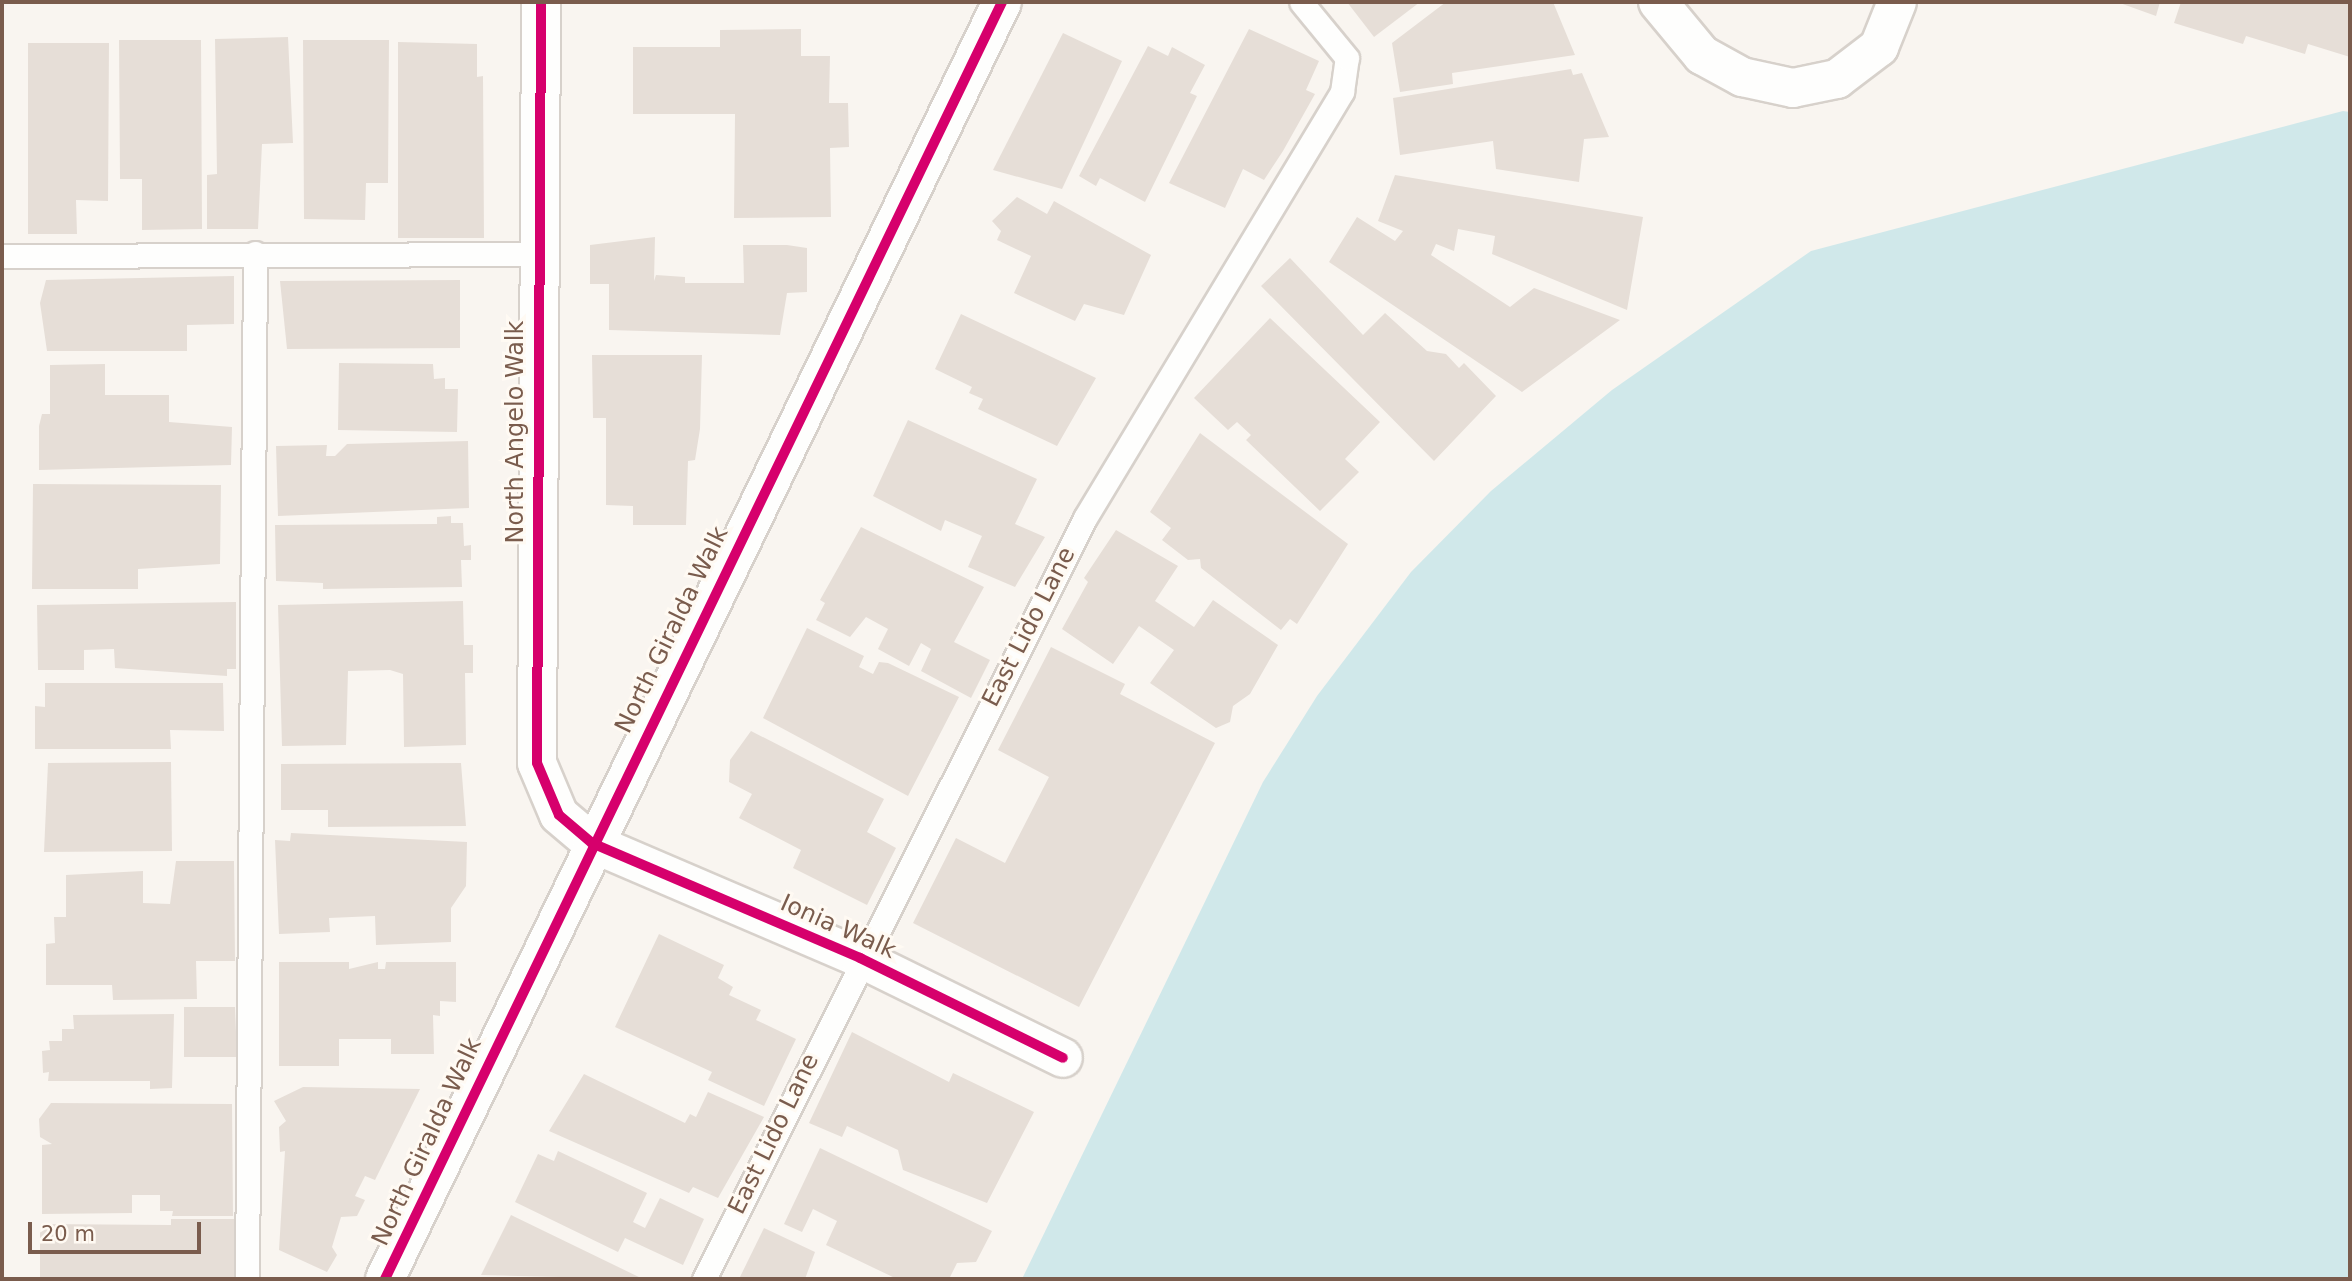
<!DOCTYPE html>
<style>
body{margin:0}
#map{position:relative;width:2352px;height:1281px;overflow:hidden;background:#f9f5f0;font-family:"DejaVu Sans",sans-serif}
div>[style]{position:absolute}
[style*='--x']{left:calc(var(--x)*1px);top:calc(var(--y)*1px);width:calc(var(--w)*1px);rotate:calc(var(--a)*1deg)}
.water>*{inset:0;background:#d0e8ea}
.building>*{inset:0;background:#e6ded7}
.roads{filter:drop-shadow(2px 0 #d7d1cb) drop-shadow(-2px 0 #d7d1cb) drop-shadow(0 2px #d7d1cb) drop-shadow(0 -2px #d7d1cb)}
.service>*{height:23px;margin:-11.5px;padding:0 11.5px;transform-origin:11.5px;border-radius:11.5px;background:#fefefd}
.minor>*{height:38px;margin:-19px;padding:0 19px;transform-origin:19px;border-radius:19px;background:#fefefd}
.tertiary>*{height:38px;margin:-19px;padding:0 19px;transform-origin:19px;border-radius:19px;background:#fefefd}
.cycleway>*{height:10px;margin:-5px;padding:0 5px;transform-origin:5px;border-radius:5px;background:#d6006c}
span{translate:-50% -50%;white-space:nowrap;text-align:center;line-height:1.15;-webkit-text-stroke:6px #fffaf3;paint-order:stroke}
.street-label{font-size:24px;color:#7a5c4d}
.frame{position:absolute;inset:0;border:4px solid #7a5c4d;pointer-events:none}
.scale{position:absolute;left:28px;top:1222px;width:173px;height:32px;box-sizing:border-box;border:4px solid #7a5c4d;border-top:0;padding-left:9px;font-size:21px;line-height:24px;white-space:nowrap;color:#7a5c4d;-webkit-text-stroke:5px #fffaf3;paint-order:stroke}
</style>
<div id="map">
<div class="water">
<div style="clip-path:polygon(2343px 111px,2350px 112px,2350px 1279px,1022px 1279px,1263px 782px,1317px 696px,1411px 572px,1491px 491px,1612px 390px,1811px 251px)"></div>
</div>
<div class="building">
<div style="clip-path:polygon(1347px 2px,1420px 2px,1374px 37px)"></div>
<div style="clip-path:polygon(1446px 2px,1553px 2px,1575px 55px,1452px 73px,1453px 84px,1400px 92px,1392px 43px)"></div>
<div style="clip-path:polygon(2117px 2px,2160px 2px,2156px 16px)"></div>
<div style="clip-path:polygon(2181px 2px,2350px 2px,2350px 57px,2308px 44px,2305px 54px,2246px 36px,2243px 44px,2174px 23px)"></div>
<div style="clip-path:polygon(801px 29px,801px 56px,830px 56px,829px 103px,848px 103px,849px 147px,830px 148px,831px 217px,734px 218px,735px 114px,633px 114px,633px 47px,720px 47px,720px 30px)"></div>
<div style="clip-path:polygon(1249px 29px,1319px 61px,1306px 90px,1315px 94px,1283px 151px,1264px 180px,1243px 169px,1225px 208px,1169px 183px)"></div>
<div style="clip-path:polygon(1063px 33px,1122px 61px,1062px 189px,993px 170px)"></div>
<div style="clip-path:polygon(288px 37px,293px 143px,262px 144px,258px 229px,207px 229px,207px 175px,217px 174px,215px 39px)"></div>
<div style="clip-path:polygon(119px 40px,201px 40px,202px 229px,142px 230px,142px 179px,120px 179px)"></div>
<div style="clip-path:polygon(303px 40px,389px 40px,388px 183px,366px 183px,365px 220px,304px 219px)"></div>
<div style="clip-path:polygon(398px 42px,477px 44px,477px 77px,483px 76px,484px 238px,398px 238px)"></div>
<div style="clip-path:polygon(28px 43px,109px 43px,108px 201px,76px 200px,77px 234px,28px 234px)"></div>
<div style="clip-path:polygon(1148px 46px,1168px 56px,1172px 47px,1205px 65px,1190px 93px,1197px 96px,1145px 202px,1100px 178px,1096px 186px,1079px 176px)"></div>
<div style="clip-path:polygon(1571px 69px,1573px 75px,1582px 73px,1609px 137px,1584px 139px,1579px 182px,1496px 169px,1493px 141px,1400px 155px,1393px 98px)"></div>
<div style="clip-path:polygon(1395px 175px,1643px 217px,1627px 310px,1492px 254px,1495px 236px,1458px 229px,1454px 251px,1436px 244px,1431px 255px,1510px 307px,1534px 288px,1620px 320px,1522px 392px,1329px 262px,1357px 217px,1395px 241px,1403px 231px,1378px 221px)"></div>
<div style="clip-path:polygon(1017px 197px,1047px 214px,1054px 201px,1151px 255px,1124px 315px,1084px 304px,1075px 321px,1014px 293px,1031px 256px,997px 240px,1001px 231px,992px 221px)"></div>
<div style="clip-path:polygon(655px 237px,654px 281px,656px 275px,685px 277px,685px 283px,744px 283px,743px 245px,787px 245px,807px 248px,807px 292px,787px 293px,780px 335px,609px 330px,609px 284px,590px 284px,590px 245px)"></div>
<div style="clip-path:polygon(1290px 258px,1363px 335px,1385px 313px,1427px 351px,1446px 354px,1459px 368px,1464px 363px,1496px 396px,1434px 461px,1261px 286px)"></div>
<div style="clip-path:polygon(234px 276px,234px 324px,187px 325px,187px 351px,47px 351px,40px 303px,46px 280px)"></div>
<div style="clip-path:polygon(460px 280px,460px 348px,287px 349px,280px 281px)"></div>
<div style="clip-path:polygon(961px 314px,1096px 378px,1057px 446px,978px 409px,983px 399px,969px 393px,972px 387px,935px 369px)"></div>
<div style="clip-path:polygon(1270px 318px,1380px 422px,1345px 459px,1359px 472px,1320px 511px,1246px 440px,1251px 435px,1237px 422px,1228px 430px,1194px 398px)"></div>
<div style="clip-path:polygon(592px 355px,702px 355px,700px 429px,695px 460px,688px 461px,686px 525px,633px 525px,633px 506px,606px 505px,606px 418px,593px 418px)"></div>
<div style="clip-path:polygon(339px 363px,433px 364px,434px 379px,445px 378px,445px 389px,458px 389px,457px 432px,338px 430px)"></div>
<div style="clip-path:polygon(105px 364px,105px 395px,169px 395px,169px 422px,232px 427px,231px 465px,39px 470px,39px 426px,42px 414px,50px 414px,50px 365px)"></div>
<div style="clip-path:polygon(908px 420px,1037px 479px,1015px 524px,1045px 537px,1015px 587px,968px 567px,982px 536px,945px 520px,941px 531px,873px 496px)"></div>
<div style="clip-path:polygon(1200px 433px,1348px 544px,1297px 624px,1290px 619px,1281px 630px,1201px 568px,1200px 559px,1188px 560px,1162px 540px,1171px 528px,1150px 512px)"></div>
<div style="clip-path:polygon(468px 441px,469px 508px,278px 516px,276px 446px,327px 445px,326px 456px,335px 456px,347px 444px)"></div>
<div style="clip-path:polygon(33px 484px,221px 485px,220px 564px,138px 569px,138px 589px,32px 589px)"></div>
<div style="clip-path:polygon(451px 516px,451px 523px,463px 523px,464px 546px,471px 545px,471px 560px,461px 560px,462px 587px,323px 589px,323px 583px,276px 581px,275px 525px,437px 524px,437px 517px)"></div>
<div style="clip-path:polygon(861px 527px,984px 587px,954px 642px,990px 660px,971px 698px,921px 671px,931px 649px,921px 643px,909px 666px,878px 649px,888px 629px,866px 617px,850px 637px,816px 620px,825px 603px,820px 600px)"></div>
<div style="clip-path:polygon(1116px 530px,1178px 566px,1155px 601px,1194px 627px,1213px 600px,1278px 645px,1250px 694px,1233px 706px,1230px 722px,1216px 728px,1150px 683px,1174px 650px,1139px 626px,1113px 664px,1062px 629px,1088px 582px,1084px 578px)"></div>
<div style="clip-path:polygon(463px 601px,464px 645px,473px 645px,473px 673px,465px 673px,466px 745px,404px 747px,403px 674px,390px 670px,348px 671px,346px 745px,282px 746px,278px 605px)"></div>
<div style="clip-path:polygon(236px 602px,236px 669px,227px 669px,227px 676px,115px 668px,114px 649px,84px 650px,84px 670px,38px 670px,37px 605px)"></div>
<div style="clip-path:polygon(807px 628px,864px 656px,859px 667px,873px 674px,879px 662px,888px 663px,959px 697px,908px 796px,763px 718px)"></div>
<div style="clip-path:polygon(1051px 647px,1125px 684px,1120px 694px,1215px 743px,1079px 1007px,913px 923px,956px 838px,1005px 863px,1049px 777px,998px 750px)"></div>
<div style="clip-path:polygon(45px 683px,223px 683px,224px 731px,170px 730px,171px 749px,35px 749px,35px 706px,45px 707px)"></div>
<div style="clip-path:polygon(751px 731px,884px 799px,867px 832px,896px 848px,867px 905px,793px 868px,801px 850px,739px 818px,752px 794px,729px 782px,730px 760px)"></div>
<div style="clip-path:polygon(171px 762px,172px 851px,44px 852px,48px 763px)"></div>
<div style="clip-path:polygon(461px 763px,466px 826px,328px 827px,328px 810px,281px 810px,281px 764px)"></div>
<div style="clip-path:polygon(291px 833px,467px 842px,466px 886px,451px 908px,451px 942px,376px 945px,375px 916px,329px 918px,330px 932px,279px 934px,275px 840px,290px 841px)"></div>
<div style="clip-path:polygon(176px 861px,234px 861px,235px 961px,196px 961px,197px 999px,113px 1000px,112px 985px,46px 985px,46px 944px,55px 943px,54px 917px,66px 917px,66px 875px,143px 871px,143px 903px,170px 904px)"></div>
<div style="clip-path:polygon(659px 934px,724px 965px,718px 978px,733px 987px,729px 995px,761px 1010px,756px 1020px,796px 1039px,764px 1106px,708px 1080px,712px 1072px,615px 1027px)"></div>
<div style="clip-path:polygon(279px 962px,349px 962px,349px 969px,378px 962px,378px 969px,385px 969px,386px 962px,456px 962px,456px 1002px,440px 1001px,440px 1016px,433px 1015px,434px 1054px,391px 1054px,391px 1039px,339px 1039px,339px 1066px,279px 1066px)"></div>
<div style="clip-path:polygon(184px 1007px,235px 1007px,237px 1057px,184px 1057px)"></div>
<div style="clip-path:polygon(174px 1014px,172px 1088px,150px 1089px,150px 1081px,48px 1081px,49px 1072px,43px 1073px,42px 1051px,50px 1050px,49px 1041px,62px 1041px,62px 1029px,74px 1029px,73px 1015px)"></div>
<div style="clip-path:polygon(852px 1032px,949px 1082px,953px 1073px,1034px 1112px,987px 1203px,903px 1170px,898px 1150px,847px 1126px,842px 1137px,809px 1123px)"></div>
<div style="clip-path:polygon(584px 1074px,685px 1123px,690px 1114px,696px 1117px,708px 1092px,764px 1117px,718px 1198px,693px 1187px,689px 1193px,549px 1131px)"></div>
<div style="clip-path:polygon(303px 1087px,420px 1089px,375px 1180px,365px 1176px,355px 1196px,365px 1200px,357px 1216px,341px 1217px,332px 1247px,337px 1255px,327px 1272px,279px 1250px,285px 1151px,280px 1152px,279px 1127px,286px 1121px,274px 1101px)"></div>
<div style="clip-path:polygon(51px 1103px,232px 1104px,233px 1216px,172px 1216px,173px 1211px,160px 1211px,160px 1195px,132px 1195px,132px 1213px,42px 1214px,42px 1145px,52px 1144px,40px 1137px,39px 1119px)"></div>
<div style="clip-path:polygon(820px 1148px,992px 1231px,976px 1262px,957px 1263px,949px 1279px,897px 1279px,826px 1245px,837px 1221px,813px 1209px,802px 1232px,784px 1224px)"></div>
<div style="clip-path:polygon(558px 1151px,647px 1193px,633px 1222px,645px 1228px,660px 1198px,704px 1219px,683px 1265px,625px 1238px,618px 1252px,515px 1202px,538px 1154px,554px 1161px)"></div>
<div style="clip-path:polygon(511px 1215px,643px 1279px,481px 1275px)"></div>
<div style="clip-path:polygon(171px 1219px,236px 1219px,236px 1279px,40px 1279px,40px 1224px,171px 1225px)"></div>
<div style="clip-path:polygon(764px 1228px,815px 1252px,805px 1279px,739px 1279px)"></div>
</div>
<div class="roads">
<div class="service">
<div style="--x:2;--y:256;--w:535;--a:-0.21"></div>
<div style="--x:247;--y:1279;--w:1026;--a:-89.55"></div>
<div style="--x:704;--y:1279;--w:851;--a:-63.4"></div>
<div style="--x:1085;--y:518;--w:498;--a:-58.9"></div>
<div style="--x:1342;--y:92;--w:34;--a:-82"></div>
<div style="--x:1347;--y:58;--w:72;--a:-129.4"></div>
</div>
<div class="minor">
<div style="--x:541;--y:2;--w:761;--a:90.3"></div>
<div style="--x:537;--y:763;--w:56;--a:67.1"></div>
<div style="--x:559;--y:815;--w:43;--a:40.3"></div>
<div style="--x:592;--y:843;--w:292;--a:23.2"></div>
<div style="--x:860;--y:958;--w:226;--a:26.2"></div>
<div style="--x:385;--y:1279;--w:1418;--a:-64.21"></div>
</div>
<div class="tertiary">
<div style="--x:1658;--y:2;--w:69;--a:50.3"></div>
<div style="--x:1702;--y:55;--w:46;--a:28.8"></div>
<div style="--x:1742;--y:77;--w:52;--a:12.2"></div>
<div style="--x:1793;--y:88;--w:45;--a:-11.6"></div>
<div style="--x:1837;--y:79;--w:53;--a:-37.3"></div>
<div style="--x:1879;--y:47;--w:48;--a:-68.2"></div>
</div>
</div>
<div class="cycleway">
<div style="--x:541;--y:2;--w:761;--a:90.3"></div>
<div style="--x:537;--y:763;--w:56;--a:67.1"></div>
<div style="--x:559;--y:815;--w:43;--a:40.3"></div>
<div style="--x:592;--y:843;--w:292;--a:23.2"></div>
<div style="--x:860;--y:958;--w:226;--a:26.2"></div>
<div style="--x:385;--y:1279;--w:1418;--a:-64.21"></div>
</div>
<div class="street-label">
<span style="left:516px;top:432px;rotate:-90deg">North Angelo Walk</span>
<span style="left:1029px;top:627px;rotate:-63deg">East Lido Lane</span>
<span style="left:672px;top:630px;rotate:-64deg">North Giralda Walk</span>
<span style="left:838px;top:927px;rotate:24deg">Ionia Walk</span>
<span style="left:774px;top:1134px;rotate:-64deg">East Lido Lane</span>
<span style="left:427px;top:1142px;rotate:-65deg">North Giralda Walk</span>
</div>
<div class="frame"></div>
<div class="scale">20 m</div>
</div>
